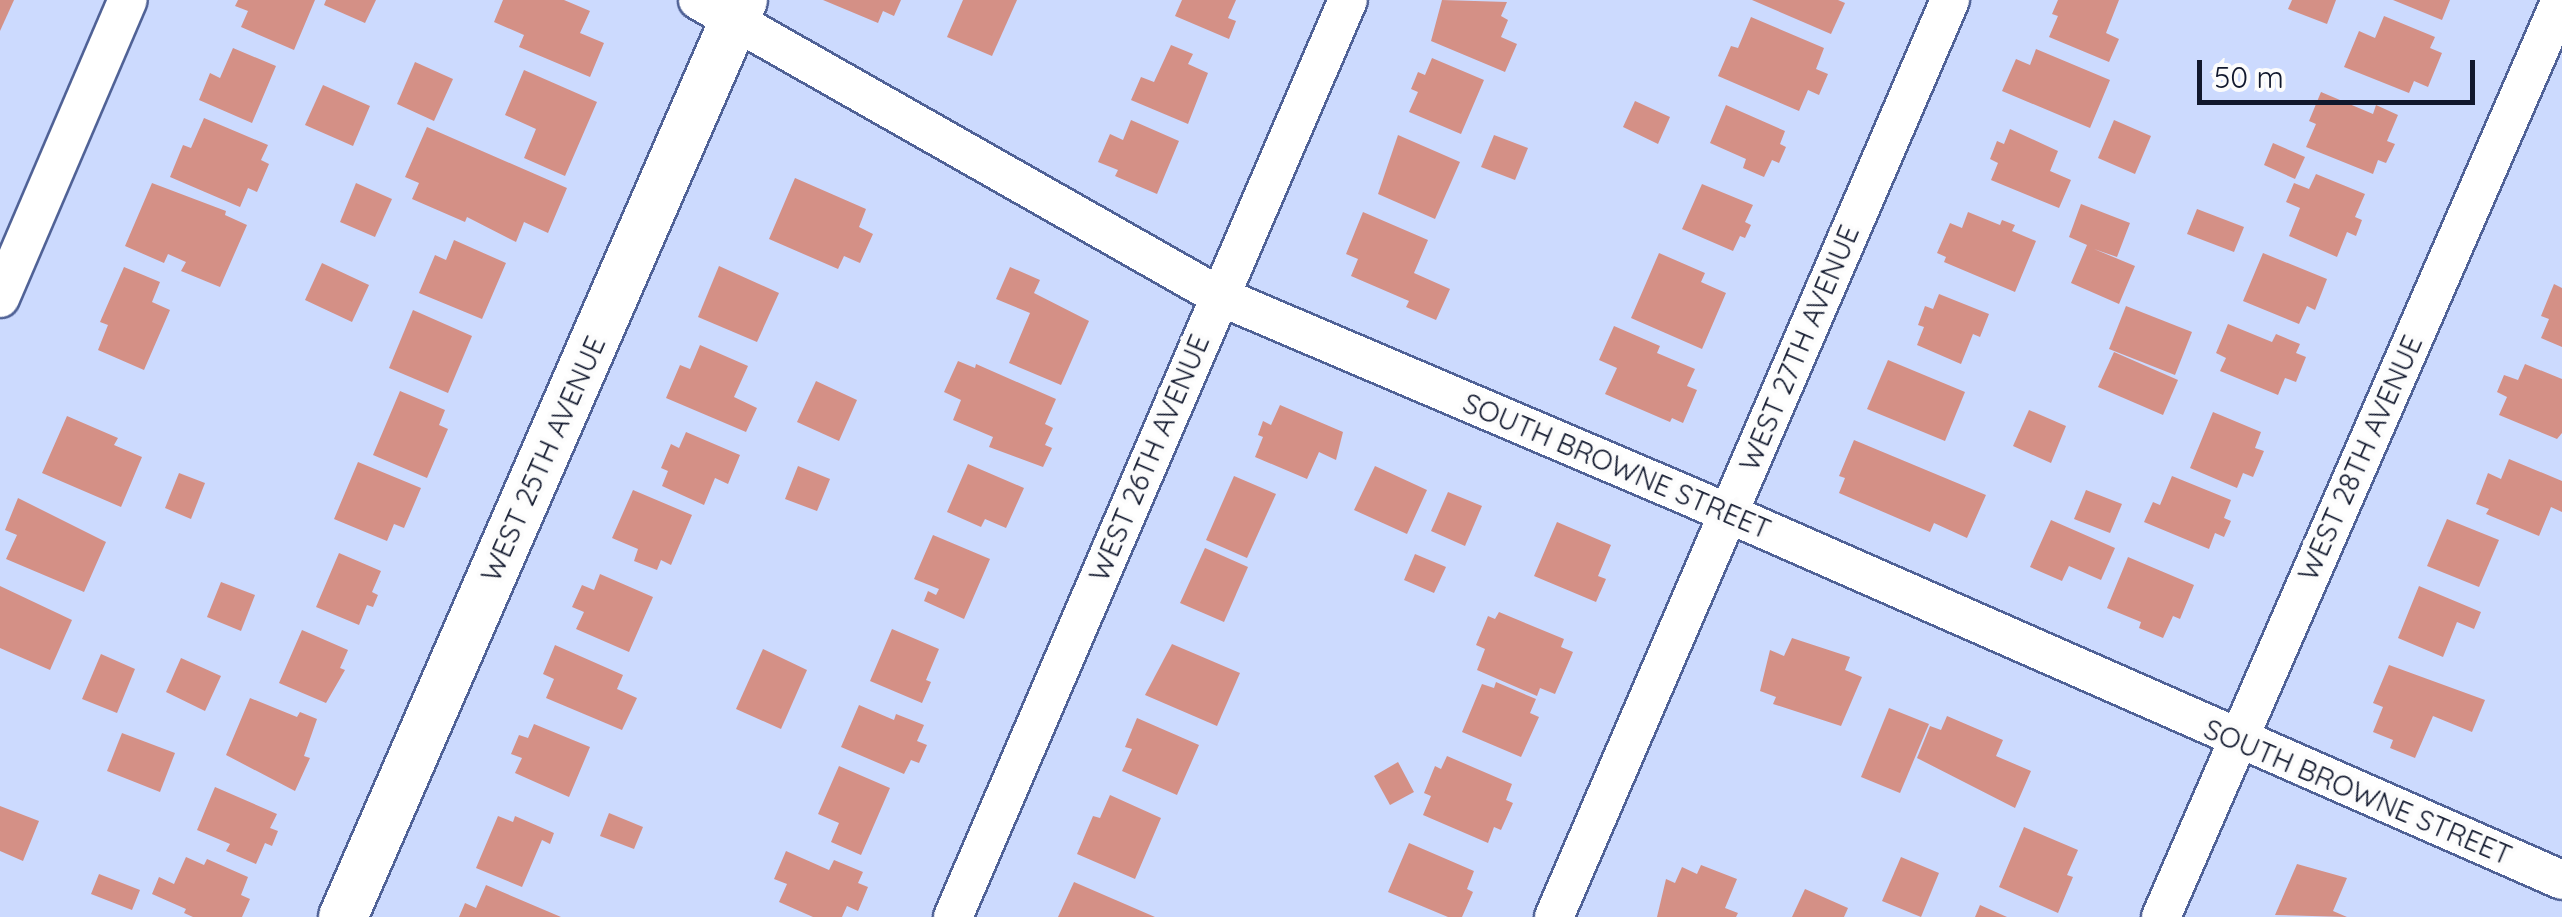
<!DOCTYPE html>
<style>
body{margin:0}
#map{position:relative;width:2562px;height:917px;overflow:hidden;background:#ccdafe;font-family:Quicksand,sans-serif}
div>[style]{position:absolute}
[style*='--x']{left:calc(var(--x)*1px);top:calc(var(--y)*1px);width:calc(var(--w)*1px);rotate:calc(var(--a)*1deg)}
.building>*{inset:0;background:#d49086}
.roads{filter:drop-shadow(2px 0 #506296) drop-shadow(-2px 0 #506296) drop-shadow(0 2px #506296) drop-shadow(0 -2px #506296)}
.minor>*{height:38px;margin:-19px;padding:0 19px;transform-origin:19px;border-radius:19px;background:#fff}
.tertiary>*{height:48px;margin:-24px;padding:0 24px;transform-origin:24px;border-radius:24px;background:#fff}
span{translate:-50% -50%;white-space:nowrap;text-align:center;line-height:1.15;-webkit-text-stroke:8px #fcfcfc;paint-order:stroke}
.street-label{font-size:28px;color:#11182d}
.scale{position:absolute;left:2197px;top:60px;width:278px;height:45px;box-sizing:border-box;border:5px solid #11182d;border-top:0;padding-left:12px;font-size:30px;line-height:35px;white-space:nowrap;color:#11182d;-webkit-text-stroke:8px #fcfcfc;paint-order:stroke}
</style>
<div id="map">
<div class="building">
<div style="clip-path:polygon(0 0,14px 0,0 31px)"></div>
<div style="clip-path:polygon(238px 0,315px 0,294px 50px,241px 27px,248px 11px,235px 6px)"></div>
<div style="clip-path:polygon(326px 0,376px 0,365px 23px,324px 5px)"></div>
<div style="clip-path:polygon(503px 0,564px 0,590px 11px,580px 33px,604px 43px,590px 77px,519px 47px,524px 35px,494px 22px)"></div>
<div style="clip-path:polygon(823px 0,901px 0,894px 16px,883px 11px,878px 23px)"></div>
<div style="clip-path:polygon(963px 0,1017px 0,992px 56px,947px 37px)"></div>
<div style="clip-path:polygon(1182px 0,1236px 0,1228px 18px,1236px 21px,1229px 39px,1175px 16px)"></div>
<div style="clip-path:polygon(1442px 0,1507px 2px,1501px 16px,1508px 20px,1501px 37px,1517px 44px,1505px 72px,1431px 41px)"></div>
<div style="clip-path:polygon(1752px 0,1838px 0,1845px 3px,1831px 34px)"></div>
<div style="clip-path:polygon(2058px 0,2119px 0,2106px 33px,2119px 39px,2109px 62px,2049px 37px,2058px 16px,2052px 14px)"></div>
<div style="clip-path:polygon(2292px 0,2336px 0,2327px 24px,2288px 9px)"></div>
<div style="clip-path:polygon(2393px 0,2450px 0,2442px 20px)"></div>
<div style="clip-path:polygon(2384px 16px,2435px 37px,2430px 48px,2442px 53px,2428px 87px,2414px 81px,2409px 93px,2344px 67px,2359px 31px,2375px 38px)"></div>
<div style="clip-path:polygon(1751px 17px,1824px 48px,1816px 69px,1828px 74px,1819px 95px,1808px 90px,1799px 111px,1718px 76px,1731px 46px,1738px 48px)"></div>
<div style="clip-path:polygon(1171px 45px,1193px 54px,1188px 64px,1208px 73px,1188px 124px,1131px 100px,1141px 77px,1154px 82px)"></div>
<div style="clip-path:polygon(233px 48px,276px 66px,252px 123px,199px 100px,210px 73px,220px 78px)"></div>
<div style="clip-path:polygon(2036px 49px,2110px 80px,2090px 128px,2002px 91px,2016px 59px,2030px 65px)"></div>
<div style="clip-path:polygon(1432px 58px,1484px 80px,1461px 134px,1409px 112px,1418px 92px,1411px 89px,1418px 72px,1425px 75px)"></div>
<div style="clip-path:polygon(415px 62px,453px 79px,434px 121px,397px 104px)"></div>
<div style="clip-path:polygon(524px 70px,597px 102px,565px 176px,524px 158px,536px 129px,505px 115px)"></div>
<div style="clip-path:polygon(323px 85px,370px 106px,353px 146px,305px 125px)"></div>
<div style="clip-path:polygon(2321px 92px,2373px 114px,2376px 105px,2398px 115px,2387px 141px,2395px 144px,2386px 163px,2378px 160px,2373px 174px,2306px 147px,2316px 124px,2309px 121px)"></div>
<div style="clip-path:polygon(1635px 101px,1670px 117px,1658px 144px,1623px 127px)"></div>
<div style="clip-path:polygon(1726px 105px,1785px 131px,1780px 144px,1786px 147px,1779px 163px,1772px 160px,1764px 177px,1743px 168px,1746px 159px,1710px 143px)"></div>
<div style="clip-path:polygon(204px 118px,268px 145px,261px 160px,269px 164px,257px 192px,248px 188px,240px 207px,170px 177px,183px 145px,191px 148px)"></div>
<div style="clip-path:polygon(1131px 120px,1179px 141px,1157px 194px,1115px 176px,1118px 170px,1098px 162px,1110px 134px,1123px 140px)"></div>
<div style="clip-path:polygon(2114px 120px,2151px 136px,2135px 174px,2098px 158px)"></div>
<div style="clip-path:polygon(427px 127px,567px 188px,548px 233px,524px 222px,516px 242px,467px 217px,465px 222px,412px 199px,419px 183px,405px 177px)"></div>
<div style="clip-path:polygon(2010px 129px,2058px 151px,2050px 171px,2071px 180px,2059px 208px,1991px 180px,1998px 163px,1990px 159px,1997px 141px,2004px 144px)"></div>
<div style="clip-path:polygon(1398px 135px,1460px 162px,1435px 219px,1378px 194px)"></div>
<div style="clip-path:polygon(1494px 135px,1528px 148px,1515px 180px,1481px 167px)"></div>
<div style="clip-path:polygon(2273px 143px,2305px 157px,2295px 179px,2264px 165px)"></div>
<div style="clip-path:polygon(2316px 174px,2365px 194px,2355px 217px,2362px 220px,2356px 236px,2347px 232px,2337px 257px,2289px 236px,2300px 208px,2286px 202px,2294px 183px,2309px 189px)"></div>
<div style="clip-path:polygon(795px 178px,866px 209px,859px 227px,873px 234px,860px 263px,844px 256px,838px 269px,769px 239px)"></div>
<div style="clip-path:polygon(152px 183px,226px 211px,225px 215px,247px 225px,220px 287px,181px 271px,186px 262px,168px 254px,164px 263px,125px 246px)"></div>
<div style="clip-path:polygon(356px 183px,392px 199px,375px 237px,340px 222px)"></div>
<div style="clip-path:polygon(1702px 184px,1753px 205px,1745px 222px,1751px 225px,1745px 238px,1740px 236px,1733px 251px,1682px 229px)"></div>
<div style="clip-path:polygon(2081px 204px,2130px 223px,2117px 257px,2094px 249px,2135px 266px,2119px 304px,2071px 283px,2087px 245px,2069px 237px)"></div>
<div style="clip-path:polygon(2197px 209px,2244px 227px,2234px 252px,2187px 234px)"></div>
<div style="clip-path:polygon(1363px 212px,1428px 240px,1414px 273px,1450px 289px,1436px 320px,1406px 307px,1409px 301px,1351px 276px,1358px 259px,1346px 254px)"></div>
<div style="clip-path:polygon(1968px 212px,2000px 225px,2002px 220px,2015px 225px,2012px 231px,2036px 241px,2015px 292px,1944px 262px,1946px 257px,1937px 253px,1950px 223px,1962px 228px)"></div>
<div style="clip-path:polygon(454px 240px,506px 263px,482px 319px,419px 293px,435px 255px,446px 260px)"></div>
<div style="clip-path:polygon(1659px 253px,1705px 273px,1701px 282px,1726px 293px,1702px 349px,1631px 318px)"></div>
<div style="clip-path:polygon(2263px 253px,2327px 279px,2315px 310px,2307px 306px,2299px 324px,2243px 301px)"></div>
<div style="clip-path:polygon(322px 263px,369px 285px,352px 322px,305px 300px)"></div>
<div style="clip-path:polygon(719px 266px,779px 293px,757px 342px,698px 317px)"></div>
<div style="clip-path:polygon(124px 267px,160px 282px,152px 302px,170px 310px,144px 370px,98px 350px,108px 325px,100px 322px)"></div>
<div style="clip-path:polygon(1010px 267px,1040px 280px,1034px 293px,1089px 321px,1061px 385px,1009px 363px,1030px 313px,996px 299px)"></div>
<div style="clip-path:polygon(2554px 284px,2562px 288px,2562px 347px,2541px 338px,2549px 319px,2541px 316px)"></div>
<div style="clip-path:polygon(1939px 294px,1989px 314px,1980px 337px,1973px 334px,1961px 364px,1917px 345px,1924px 327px,1918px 325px,1925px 306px,1933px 309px)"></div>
<div style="clip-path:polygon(2126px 306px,2192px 332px,2175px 375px,2109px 349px)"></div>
<div style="clip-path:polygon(413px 310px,472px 336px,448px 393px,389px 368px)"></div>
<div style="clip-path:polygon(2228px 324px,2272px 342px,2276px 334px,2300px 344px,2296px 353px,2306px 357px,2296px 382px,2285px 378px,2278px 395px,2220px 371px,2226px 358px,2216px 353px)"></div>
<div style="clip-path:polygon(1614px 326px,1660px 346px,1657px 353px,1695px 369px,1687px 386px,1697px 390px,1683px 423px,1672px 418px,1670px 422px,1605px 394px,1617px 368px,1599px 360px)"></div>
<div style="clip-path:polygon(700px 345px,748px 366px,734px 397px,757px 408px,746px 432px,666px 398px,680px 365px,690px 369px)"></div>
<div style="clip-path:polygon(2114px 352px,2178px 380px,2163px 415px,2098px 387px)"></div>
<div style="clip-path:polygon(1888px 360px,1965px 392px,1945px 441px,1867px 409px)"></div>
<div style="clip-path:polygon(958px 361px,975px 368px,976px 364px,1056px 399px,1045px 424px,1053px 428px,1045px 445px,1052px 448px,1043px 467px,989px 447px,993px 437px,953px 420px,961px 400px,944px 392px)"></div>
<div style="clip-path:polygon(2525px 364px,2562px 379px,2562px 433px,2557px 439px,2499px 415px,2507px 397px,2497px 392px,2504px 375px,2518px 380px)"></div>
<div style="clip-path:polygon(816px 381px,857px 400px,839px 441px,797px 422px)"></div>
<div style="clip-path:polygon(400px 391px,445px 410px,439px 425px,448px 429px,427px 478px,373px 455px)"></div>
<div style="clip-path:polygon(1280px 405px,1343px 432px,1336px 460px,1319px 452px,1307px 479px,1255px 457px,1263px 437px,1258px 435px,1263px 421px,1271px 425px)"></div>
<div style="clip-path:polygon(2029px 410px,2066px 426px,2051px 463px,2013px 446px)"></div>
<div style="clip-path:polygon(2213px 412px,2261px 432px,2255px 448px,2264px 451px,2253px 477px,2243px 473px,2237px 488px,2190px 468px)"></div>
<div style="clip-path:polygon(67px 416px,118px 438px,114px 445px,142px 457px,121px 507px,42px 473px)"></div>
<div style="clip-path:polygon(686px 432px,740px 455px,728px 484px,715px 478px,704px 505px,662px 486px,668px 471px,661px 468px,671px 444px,679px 448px)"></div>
<div style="clip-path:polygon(1854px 440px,1986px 495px,1967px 538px,1934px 523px,1930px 532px,1839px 493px,1845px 478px,1839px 476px)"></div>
<div style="clip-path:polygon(2509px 459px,2562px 481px,2562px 512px,2551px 507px,2539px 536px,2486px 514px,2489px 509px,2476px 504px,2488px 473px,2501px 479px)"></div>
<div style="clip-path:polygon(358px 462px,421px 488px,404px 528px,394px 524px,387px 541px,334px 519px)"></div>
<div style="clip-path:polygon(968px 464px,1024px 488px,1006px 528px,985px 519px,981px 527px,947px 512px)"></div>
<div style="clip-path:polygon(798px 466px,830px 479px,817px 511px,785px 499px)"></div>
<div style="clip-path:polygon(1375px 466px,1427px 490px,1407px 534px,1354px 510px)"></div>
<div style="clip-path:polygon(179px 473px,205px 483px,191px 519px,165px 508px)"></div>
<div style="clip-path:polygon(1234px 476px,1276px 494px,1247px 558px,1206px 540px)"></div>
<div style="clip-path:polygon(2172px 476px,2231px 500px,2224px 518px,2231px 521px,2224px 537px,2215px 533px,2209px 549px,2144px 522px,2153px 502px,2160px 505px)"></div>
<div style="clip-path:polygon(633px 490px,692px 515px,671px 565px,661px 560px,657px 570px,634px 561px,638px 549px,612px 538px)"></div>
<div style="clip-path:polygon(2086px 490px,2122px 504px,2110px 533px,2074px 519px)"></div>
<div style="clip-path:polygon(1448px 492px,1482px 506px,1465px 546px,1431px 531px)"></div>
<div style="clip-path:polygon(18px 498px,106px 542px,84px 592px,6px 559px,17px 535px,5px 530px)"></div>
<div style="clip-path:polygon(2447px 519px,2499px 540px,2479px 587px,2427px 566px)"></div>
<div style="clip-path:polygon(2051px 520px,2115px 548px,2101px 580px,2069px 566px,2062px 581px,2030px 567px)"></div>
<div style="clip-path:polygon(1557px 522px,1611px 545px,1598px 576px,1606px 579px,1596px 602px,1534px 576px)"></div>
<div style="clip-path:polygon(933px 535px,990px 559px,964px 619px,924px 601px,928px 591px,936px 595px,939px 589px,914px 579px)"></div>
<div style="clip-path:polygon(1205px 548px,1248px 567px,1224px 622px,1180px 603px)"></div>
<div style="clip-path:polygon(339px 553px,381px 571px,372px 592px,378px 595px,373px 607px,367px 605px,359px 625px,316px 607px)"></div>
<div style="clip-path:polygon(1415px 554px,1446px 567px,1434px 593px,1404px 580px)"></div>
<div style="clip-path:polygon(2128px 557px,2194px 585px,2180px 619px,2173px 616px,2163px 638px,2139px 628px,2141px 622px,2107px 608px)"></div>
<div style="clip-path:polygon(600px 574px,653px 597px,629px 652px,576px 629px,584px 612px,572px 607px,582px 585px,594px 590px)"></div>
<div style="clip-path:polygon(221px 582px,255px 595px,241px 631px,207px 617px)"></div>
<div style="clip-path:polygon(0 586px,72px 620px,50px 670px,0 648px)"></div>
<div style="clip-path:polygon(2419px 586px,2481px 612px,2474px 629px,2457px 622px,2443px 657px,2398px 638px)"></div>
<div style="clip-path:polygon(1499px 612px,1564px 639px,1561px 647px,1573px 652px,1555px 694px,1540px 688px,1537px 696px,1477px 670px,1485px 649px,1476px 645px,1488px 616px,1495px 619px)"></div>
<div style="clip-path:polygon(892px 629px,939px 649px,926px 680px,931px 682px,922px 703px,870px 681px)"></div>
<div style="clip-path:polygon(302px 630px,348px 650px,340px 668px,345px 670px,326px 703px,279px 683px)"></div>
<div style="clip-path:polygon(1792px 638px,1850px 657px,1845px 670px,1862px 677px,1841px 726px,1773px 704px,1776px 697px,1760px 691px,1770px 650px,1784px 656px)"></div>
<div style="clip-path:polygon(1172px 644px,1240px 673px,1217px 726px,1145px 695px)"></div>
<div style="clip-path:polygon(555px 645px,623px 675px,617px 689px,637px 698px,622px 730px,546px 698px,554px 679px,543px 674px)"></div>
<div style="clip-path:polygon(763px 649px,807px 670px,781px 729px,736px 709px)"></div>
<div style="clip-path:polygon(101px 654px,135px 669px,117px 713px,82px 699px)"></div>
<div style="clip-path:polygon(181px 658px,221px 676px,205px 711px,166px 692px)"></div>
<div style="clip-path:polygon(2389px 665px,2485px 700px,2472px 732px,2433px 716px,2415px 758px,2390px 748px,2393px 740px,2373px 732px,2383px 707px,2373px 703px)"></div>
<div style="clip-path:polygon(1496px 682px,1536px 699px,1530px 713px,1539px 717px,1521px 757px,1462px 732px,1482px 684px,1494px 688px)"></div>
<div style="clip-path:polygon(250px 698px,297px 717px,300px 712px,317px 719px,304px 756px,310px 758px,295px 791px,226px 755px)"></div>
<div style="clip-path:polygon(859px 705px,894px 720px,896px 714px,924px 725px,917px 741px,927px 745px,919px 763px,911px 760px,904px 774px,841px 747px)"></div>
<div style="clip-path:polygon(1889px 708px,1929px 724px,1900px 793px,1861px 777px)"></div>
<div style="clip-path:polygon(1947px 716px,2003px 740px,1996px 756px,2031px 771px,2015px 808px,1917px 758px,1930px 726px,1941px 730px)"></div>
<div style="clip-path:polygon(1137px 718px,1199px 745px,1177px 795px,1122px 771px,1132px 749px,1125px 747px)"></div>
<div style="clip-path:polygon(534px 724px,590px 747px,569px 797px,515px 773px,522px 758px,511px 754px,519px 735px,528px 738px)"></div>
<div style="clip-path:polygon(122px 733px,175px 753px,160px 792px,107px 771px)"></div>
<div style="clip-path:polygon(1447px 756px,1512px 784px,1506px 800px,1513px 803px,1501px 830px,1494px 827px,1488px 843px,1423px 815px,1431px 796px,1424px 793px,1435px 766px,1441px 769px)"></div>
<div style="clip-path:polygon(1398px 762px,1414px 792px,1390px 805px,1374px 776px)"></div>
<div style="clip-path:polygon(839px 766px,890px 788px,861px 855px,831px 842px,839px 823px,818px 814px)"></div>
<div style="clip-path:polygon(215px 787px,277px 814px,270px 828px,278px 831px,272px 846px,265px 843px,256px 864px,226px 851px,230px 844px,197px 830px)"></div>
<div style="clip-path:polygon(1110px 795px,1161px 818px,1135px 879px,1077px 854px,1093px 816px,1100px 818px)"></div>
<div style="clip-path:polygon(0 806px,39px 821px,23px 861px,0 851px)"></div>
<div style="clip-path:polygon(609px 813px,643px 827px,634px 849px,600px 836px)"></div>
<div style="clip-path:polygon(498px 816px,513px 822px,515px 816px,554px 833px,550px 844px,542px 840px,522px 887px,476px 868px)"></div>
<div style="clip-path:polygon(2024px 827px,2078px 850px,2067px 875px,2073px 877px,2058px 913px,1999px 887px)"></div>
<div style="clip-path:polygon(1409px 843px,1474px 871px,1467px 889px,1473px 892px,1462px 917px,1448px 917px,1388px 892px)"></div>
<div style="clip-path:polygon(786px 851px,829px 870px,834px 860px,863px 872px,858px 883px,868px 887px,858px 911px,847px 906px,842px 917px,813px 917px,779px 902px,787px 884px,774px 879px)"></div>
<div style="clip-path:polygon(186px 857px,204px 865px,207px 859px,248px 877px,241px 895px,250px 899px,242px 917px,193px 917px,184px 913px,186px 909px,152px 894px,159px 877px,174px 884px)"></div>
<div style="clip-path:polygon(1901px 857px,1939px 873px,1921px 917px,1882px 901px)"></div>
<div style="clip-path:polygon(2297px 864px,2347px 878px,2333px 911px,2347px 917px,2275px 915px)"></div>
<div style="clip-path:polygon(1701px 865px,1737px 879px,1725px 908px,1738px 913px,1736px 917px,1657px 917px,1666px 879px,1675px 883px,1682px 867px,1697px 874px)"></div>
<div style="clip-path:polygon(99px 874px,140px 890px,132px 910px,91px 894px)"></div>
<div style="clip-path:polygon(1074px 882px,1155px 917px,1058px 917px)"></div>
<div style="clip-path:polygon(486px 885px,561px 917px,459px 917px,465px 903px,476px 908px)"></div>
<div style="clip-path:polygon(1805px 889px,1848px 908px,1844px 917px,1792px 917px)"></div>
<div style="clip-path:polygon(1980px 905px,2007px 917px,1975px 917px)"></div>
</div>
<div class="roads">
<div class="minor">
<div style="--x:698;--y:0;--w:599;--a:29.6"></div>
<div style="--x:1219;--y:296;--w:515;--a:23.08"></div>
<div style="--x:1693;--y:498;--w:949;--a:23.73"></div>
<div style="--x:0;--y:298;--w:324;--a:-66.8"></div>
<div style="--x:953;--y:917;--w:998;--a:-66.7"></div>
<div style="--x:1554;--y:917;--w:999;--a:-66.64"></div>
<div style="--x:2161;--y:917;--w:1000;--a:-66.43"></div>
</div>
<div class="tertiary">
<div style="--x:343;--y:917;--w:1000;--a:-66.43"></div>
</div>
</div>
<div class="street-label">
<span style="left:1799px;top:348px;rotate:-67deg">WEST 27TH AVENUE</span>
<span style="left:1149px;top:458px;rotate:-67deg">WEST 26TH AVENUE</span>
<span style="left:2360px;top:458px;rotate:-66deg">WEST 28TH AVENUE</span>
<span style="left:543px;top:459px;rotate:-66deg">WEST 25TH AVENUE</span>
<span style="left:1617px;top:466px;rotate:23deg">SOUTH BROWNE STREET</span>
<span style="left:2358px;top:792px;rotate:23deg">SOUTH BROWNE STREET</span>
</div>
<div class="scale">50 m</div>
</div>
